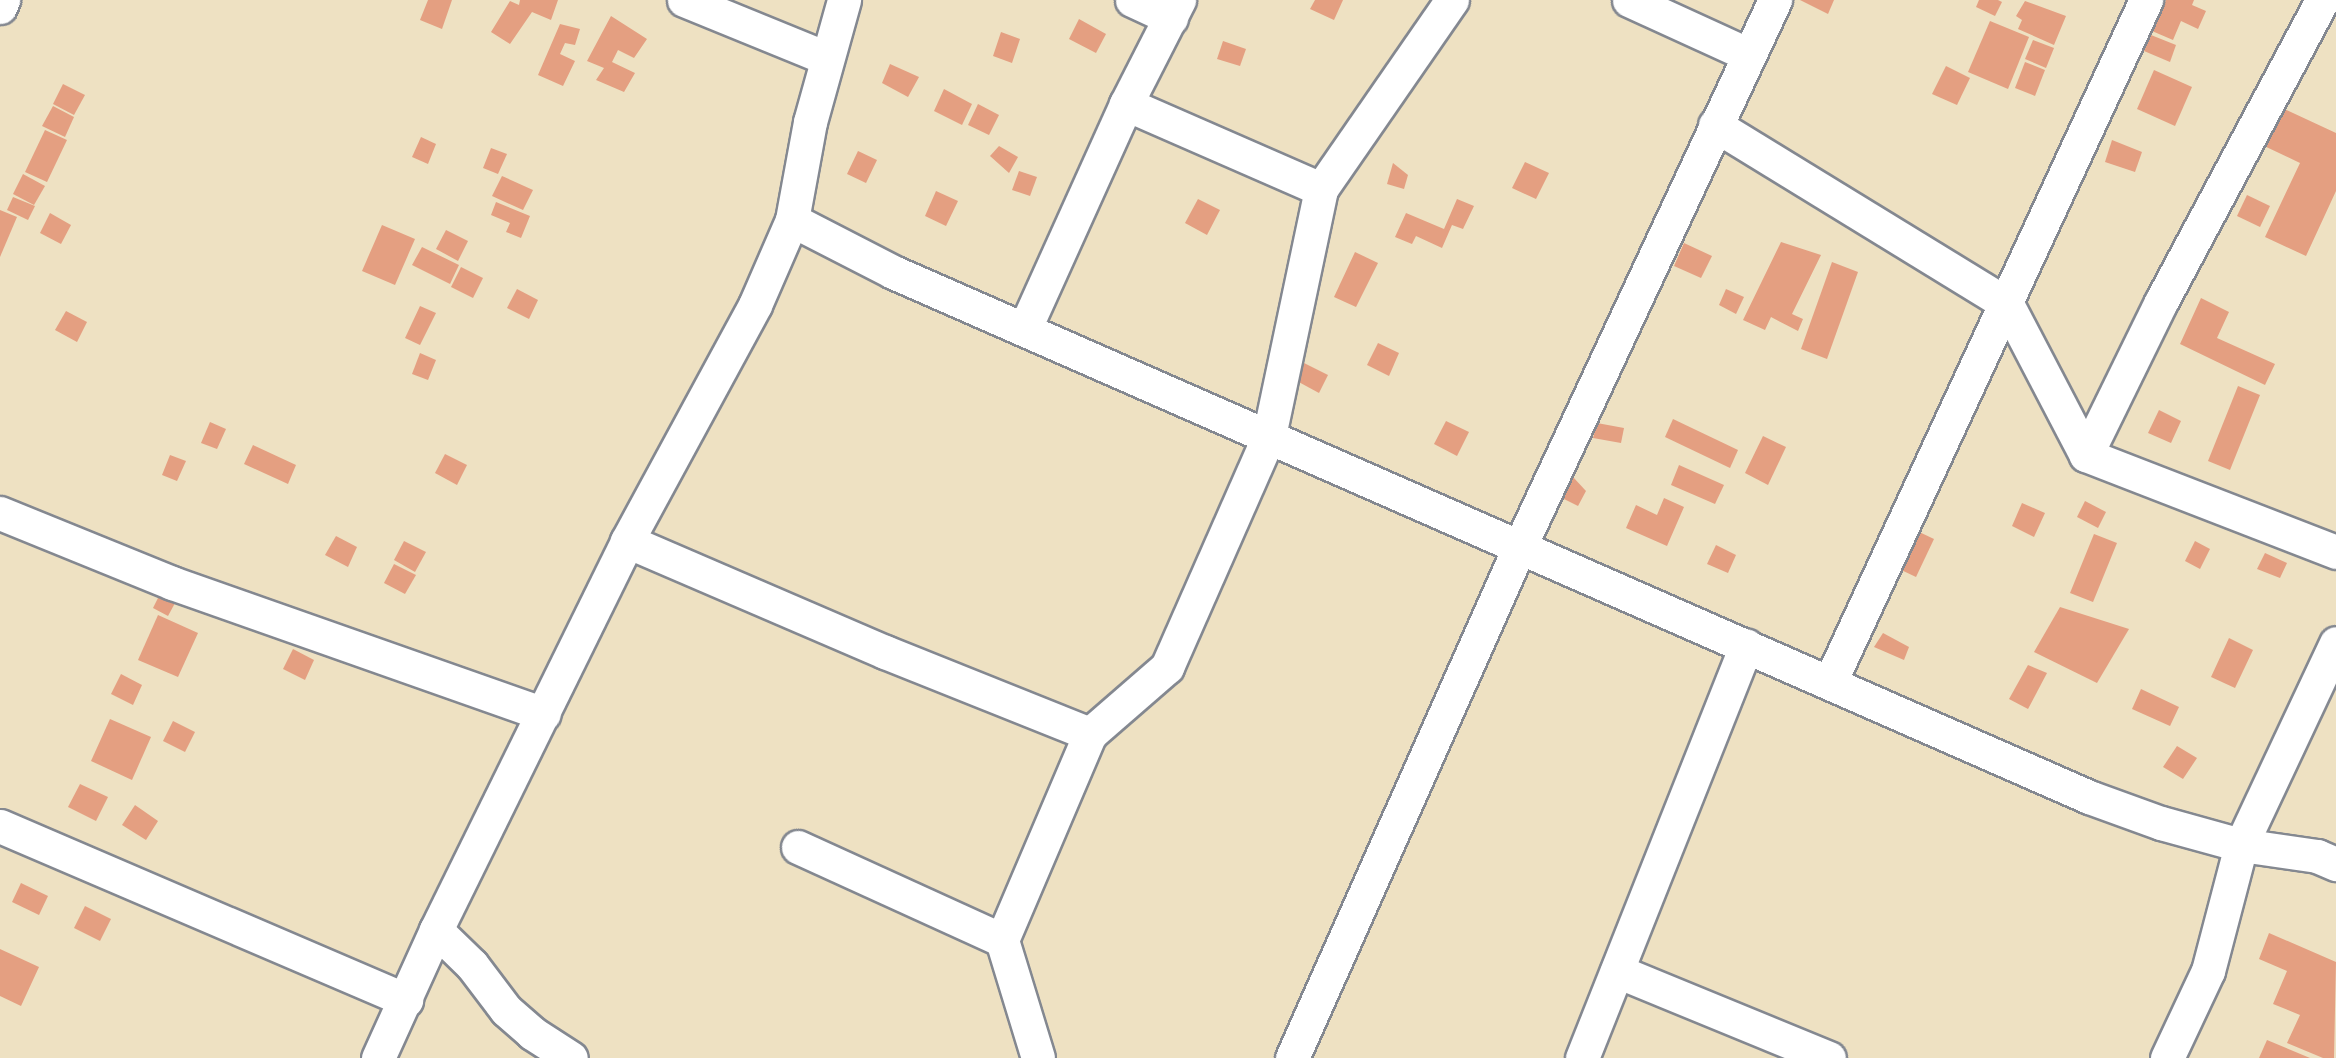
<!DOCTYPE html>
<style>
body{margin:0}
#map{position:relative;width:2336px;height:1058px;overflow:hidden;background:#eee1c2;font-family:Dekko,sans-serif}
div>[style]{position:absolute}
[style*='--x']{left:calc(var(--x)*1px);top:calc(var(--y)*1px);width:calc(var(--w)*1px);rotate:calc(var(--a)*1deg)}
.building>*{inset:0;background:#e49f81}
.roads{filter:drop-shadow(2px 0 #848890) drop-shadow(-2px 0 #848890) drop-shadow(0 2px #848890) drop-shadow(0 -2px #848890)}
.minor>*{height:33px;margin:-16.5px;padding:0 16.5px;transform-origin:16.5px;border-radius:16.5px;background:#fff}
span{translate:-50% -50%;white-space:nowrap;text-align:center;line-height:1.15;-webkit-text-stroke:5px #f7f3e8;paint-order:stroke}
</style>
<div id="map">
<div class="building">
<div style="clip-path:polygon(428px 0,452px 0,442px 29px,420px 20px)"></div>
<div style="clip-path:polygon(520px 0,558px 0,551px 20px,532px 12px,510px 44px,491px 32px,510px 1px,519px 5px)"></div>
<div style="clip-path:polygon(1315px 0,1343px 0,1334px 20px,1310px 9px)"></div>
<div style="clip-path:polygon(1800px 0,1834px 0,1828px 14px)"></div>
<div style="clip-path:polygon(1979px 0,1998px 0,2002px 2px,1995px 16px,1976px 7px)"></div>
<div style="clip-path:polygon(2166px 0,2194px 0,2192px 5px,2206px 11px,2198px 29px,2181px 21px,2173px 40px,2152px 31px)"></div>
<div style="clip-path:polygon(2025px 1px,2066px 16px,2054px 45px,2018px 29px,2022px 20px,2016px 16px)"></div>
<div style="clip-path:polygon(611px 16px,647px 39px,634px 58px,618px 50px,612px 62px,635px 73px,624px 92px,596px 80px,604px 68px,587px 61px)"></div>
<div style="clip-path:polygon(1079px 19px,1106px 34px,1096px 53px,1069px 39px)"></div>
<div style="clip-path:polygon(1990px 21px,2029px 37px,2008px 89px,1968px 72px)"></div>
<div style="clip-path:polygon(560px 24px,580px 29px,575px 45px,565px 43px,560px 54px,575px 61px,563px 86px,538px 75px)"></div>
<div style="clip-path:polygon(1001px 32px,1020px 39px,1012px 63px,993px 56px)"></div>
<div style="clip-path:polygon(2151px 35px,2176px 45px,2170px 62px,2144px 51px)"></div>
<div style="clip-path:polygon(2033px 40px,2054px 48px,2046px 68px,2025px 59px)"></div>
<div style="clip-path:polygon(1223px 41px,1246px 49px,1240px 66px,1217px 59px)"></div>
<div style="clip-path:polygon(2025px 62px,2045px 70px,2035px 96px,2015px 88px)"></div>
<div style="clip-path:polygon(890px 64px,919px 77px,908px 97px,882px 83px)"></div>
<div style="clip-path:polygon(1946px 66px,1970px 78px,1957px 105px,1932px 94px)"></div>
<div style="clip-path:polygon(2154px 70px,2192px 87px,2175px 126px,2137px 109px)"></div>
<div style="clip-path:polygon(63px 84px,85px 95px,74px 115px,53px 104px)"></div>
<div style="clip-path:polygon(944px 89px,972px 104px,962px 125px,934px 111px)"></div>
<div style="clip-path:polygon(978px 104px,999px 115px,989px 135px,968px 125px)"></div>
<div style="clip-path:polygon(53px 106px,74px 117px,65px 137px,42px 126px)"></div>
<div style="clip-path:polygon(2278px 106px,2336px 133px,2336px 191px,2306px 256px,2265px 237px,2300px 163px,2260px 144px)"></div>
<div style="clip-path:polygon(45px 130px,67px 140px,47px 182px,25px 172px)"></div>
<div style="clip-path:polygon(421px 137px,436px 144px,428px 164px,412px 157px)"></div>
<div style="clip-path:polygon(2112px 140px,2142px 152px,2135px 172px,2105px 162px)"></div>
<div style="clip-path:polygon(999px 146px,1018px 157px,1009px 173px,990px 156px)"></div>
<div style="clip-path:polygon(491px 148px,507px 154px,498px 174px,483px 168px)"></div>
<div style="clip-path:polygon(858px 151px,877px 160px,866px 183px,847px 174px)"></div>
<div style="clip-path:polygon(1525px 162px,1549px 173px,1536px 199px,1512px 188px)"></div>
<div style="clip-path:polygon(1393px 163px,1408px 175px,1404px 189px,1387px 184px)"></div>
<div style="clip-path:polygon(1019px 171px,1037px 177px,1030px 196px,1012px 190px)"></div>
<div style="clip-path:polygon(23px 174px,45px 186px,34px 205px,13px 194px)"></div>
<div style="clip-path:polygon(502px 176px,533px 190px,523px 210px,492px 196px)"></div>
<div style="clip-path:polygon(936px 191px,958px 201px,946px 226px,925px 216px)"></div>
<div style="clip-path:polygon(2247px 195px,2270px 206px,2260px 227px,2237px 216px)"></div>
<div style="clip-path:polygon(13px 197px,35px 206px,28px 220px,7px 210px)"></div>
<div style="clip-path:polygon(1198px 199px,1220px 210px,1207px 235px,1185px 223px)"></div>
<div style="clip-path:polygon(1457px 199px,1474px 206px,1463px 229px,1452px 225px,1442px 248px,1416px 236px,1412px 244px,1395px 237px,1406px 213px,1444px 229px)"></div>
<div style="clip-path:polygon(496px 202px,530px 216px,521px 238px,506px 232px,510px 223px,491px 215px)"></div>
<div style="clip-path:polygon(0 210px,17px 217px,0 257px)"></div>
<div style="clip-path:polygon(50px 213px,71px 225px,61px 244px,40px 233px)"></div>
<div style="clip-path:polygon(382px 225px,415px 239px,395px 285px,362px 271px)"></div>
<div style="clip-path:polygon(446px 230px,468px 241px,458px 261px,436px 249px)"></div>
<div style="clip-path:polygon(1781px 242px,1821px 255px,1792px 314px,1803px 319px,1798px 331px,1771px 317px,1765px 330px,1743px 320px)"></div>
<div style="clip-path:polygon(1684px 243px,1712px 256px,1701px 278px,1674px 266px)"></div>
<div style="clip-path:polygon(422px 247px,459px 265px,450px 284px,412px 265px)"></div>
<div style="clip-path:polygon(1355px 252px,1378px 263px,1356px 307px,1334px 297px)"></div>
<div style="clip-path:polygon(1832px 262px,1858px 272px,1827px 359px,1801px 349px)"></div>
<div style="clip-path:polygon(461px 267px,483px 278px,473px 298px,451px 287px)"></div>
<div style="clip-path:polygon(517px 289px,538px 300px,529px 319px,507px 308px)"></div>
<div style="clip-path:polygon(1726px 289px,1744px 297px,1736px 314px,1719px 305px)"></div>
<div style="clip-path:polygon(2201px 298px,2229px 312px,2217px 338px,2275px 364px,2265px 385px,2180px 344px)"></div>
<div style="clip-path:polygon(420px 306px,436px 313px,420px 345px,405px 338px)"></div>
<div style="clip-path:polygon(66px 311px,87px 322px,77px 342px,55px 330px)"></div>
<div style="clip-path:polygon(1378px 343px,1399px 353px,1389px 376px,1367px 365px)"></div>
<div style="clip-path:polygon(420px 353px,436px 360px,428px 380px,412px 374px)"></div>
<div style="clip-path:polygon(1304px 363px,1328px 375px,1319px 393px,1295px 380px)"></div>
<div style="clip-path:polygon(2238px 386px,2260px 395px,2230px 470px,2208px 461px)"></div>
<div style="clip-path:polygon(2159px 410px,2181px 421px,2171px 443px,2148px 433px)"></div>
<div style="clip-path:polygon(1673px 419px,1738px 450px,1730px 468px,1665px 437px)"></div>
<div style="clip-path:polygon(1446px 421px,1469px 432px,1457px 456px,1434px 444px)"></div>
<div style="clip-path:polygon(210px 422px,226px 429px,217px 449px,201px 443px)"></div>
<div style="clip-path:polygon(1597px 423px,1624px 428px,1621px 443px,1593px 438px)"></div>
<div style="clip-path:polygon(1763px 436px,1786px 447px,1768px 485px,1745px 473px)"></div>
<div style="clip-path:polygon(253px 445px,296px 465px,288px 484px,244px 464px)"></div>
<div style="clip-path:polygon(445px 454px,467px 465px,457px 485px,435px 473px)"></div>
<div style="clip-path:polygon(170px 455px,186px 461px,177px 481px,162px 475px)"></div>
<div style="clip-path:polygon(1679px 465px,1724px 485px,1715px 504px,1671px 485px)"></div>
<div style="clip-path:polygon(1573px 477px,1586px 491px,1578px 506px,1562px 498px)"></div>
<div style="clip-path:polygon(1664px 498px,1684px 507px,1667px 546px,1626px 528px,1636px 505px,1657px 515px)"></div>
<div style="clip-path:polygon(2085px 501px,2106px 512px,2098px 528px,2077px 517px)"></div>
<div style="clip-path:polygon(2022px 503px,2045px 513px,2034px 537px,2012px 526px)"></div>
<div style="clip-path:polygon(1915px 530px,1934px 539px,1916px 577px,1897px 568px)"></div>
<div style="clip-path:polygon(2094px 534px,2117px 543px,2093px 602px,2070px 593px)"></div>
<div style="clip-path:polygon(336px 536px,357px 547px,348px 567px,325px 555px)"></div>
<div style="clip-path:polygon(404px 541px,426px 552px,415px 572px,394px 560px)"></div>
<div style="clip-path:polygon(2195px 541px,2210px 549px,2200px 569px,2185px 561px)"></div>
<div style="clip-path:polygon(1716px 545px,1736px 555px,1728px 573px,1707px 564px)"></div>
<div style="clip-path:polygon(2265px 553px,2287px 563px,2280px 578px,2257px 569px)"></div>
<div style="clip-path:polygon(394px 564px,416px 575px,405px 594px,384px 583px)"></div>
<div style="clip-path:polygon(165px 584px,181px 592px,168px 616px,153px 608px)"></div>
<div style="clip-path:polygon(2060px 607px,2129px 629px,2097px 683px,2034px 652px)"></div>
<div style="clip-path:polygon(158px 615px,198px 633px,178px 677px,138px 660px)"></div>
<div style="clip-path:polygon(1883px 633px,1909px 647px,1904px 660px,1874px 647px)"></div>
<div style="clip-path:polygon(2229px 638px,2253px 650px,2235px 688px,2211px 677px)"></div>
<div style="clip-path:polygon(293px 649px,314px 660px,305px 680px,283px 669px)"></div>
<div style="clip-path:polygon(2028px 665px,2047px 673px,2028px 709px,2009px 699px)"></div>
<div style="clip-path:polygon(121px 674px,142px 685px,133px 705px,111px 694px)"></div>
<div style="clip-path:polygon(2141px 689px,2179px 707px,2170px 726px,2132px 709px)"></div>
<div style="clip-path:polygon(110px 719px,151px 737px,132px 780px,91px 761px)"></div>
<div style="clip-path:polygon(173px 721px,195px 732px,185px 752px,163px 741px)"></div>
<div style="clip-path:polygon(2177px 746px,2197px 758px,2183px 779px,2163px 767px)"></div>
<div style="clip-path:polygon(80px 784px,108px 797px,96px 821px,68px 807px)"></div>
<div style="clip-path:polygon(135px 805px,158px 821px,146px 840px,122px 825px)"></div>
<div style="clip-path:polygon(21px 883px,48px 896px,39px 915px,12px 902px)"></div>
<div style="clip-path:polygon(85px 906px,111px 919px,100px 941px,74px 928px)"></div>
<div style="clip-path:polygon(2269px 933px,2336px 962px,2334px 1058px,2323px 1058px,2287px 1043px,2300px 1015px,2273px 1004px,2287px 971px,2259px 959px)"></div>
<div style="clip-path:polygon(0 949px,39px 967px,21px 1006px,0 996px)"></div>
<div style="clip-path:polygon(2267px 1040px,2310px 1058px,2259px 1058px)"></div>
</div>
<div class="roads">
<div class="minor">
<div style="--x:684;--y:0;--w:153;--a:22.2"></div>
<div style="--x:1132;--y:0;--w:43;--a:24.8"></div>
<div style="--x:1629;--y:0;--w:132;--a:24.6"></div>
<div style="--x:0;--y:7;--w:8;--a:-67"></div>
<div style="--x:1126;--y:104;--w:213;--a:23.6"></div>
<div style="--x:1715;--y:125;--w:342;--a:31.5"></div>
<div style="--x:2007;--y:304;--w:170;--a:62.4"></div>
<div style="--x:2086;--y:455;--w:268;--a:21.2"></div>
<div style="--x:792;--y:220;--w:100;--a:-79.6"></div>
<div style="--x:810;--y:122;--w:127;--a:-74.4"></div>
<div style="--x:1025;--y:328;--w:246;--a:-65.7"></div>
<div style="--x:1126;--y:104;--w:117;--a:-63"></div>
<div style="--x:2086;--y:455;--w:170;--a:-63.9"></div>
<div style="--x:2161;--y:302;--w:342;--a:-61.9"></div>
<div style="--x:0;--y:513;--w:186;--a:22.1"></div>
<div style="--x:172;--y:583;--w:394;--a:19.4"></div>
<div style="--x:627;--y:541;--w:281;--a:23.3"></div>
<div style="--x:885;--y:652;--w:221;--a:21.8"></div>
<div style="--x:1830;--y:682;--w:752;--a:-65.14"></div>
<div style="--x:0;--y:826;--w:442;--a:23.2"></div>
<div style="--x:798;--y:847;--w:224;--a:24.5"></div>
<div style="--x:1002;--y:940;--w:123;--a:73"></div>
<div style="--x:436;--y:930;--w:50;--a:44.2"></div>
<div style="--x:472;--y:965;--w:56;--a:52.9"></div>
<div style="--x:506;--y:1010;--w:35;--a:41"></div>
<div style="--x:532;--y:1033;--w:46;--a:32.7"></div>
<div style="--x:1002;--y:940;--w:224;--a:-66.9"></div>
<div style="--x:1090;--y:734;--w:102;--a:-41"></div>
<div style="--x:1167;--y:667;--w:253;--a:-66.2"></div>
<div style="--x:1269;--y:436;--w:252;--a:-78.1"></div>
<div style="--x:1321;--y:189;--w:230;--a:-55.3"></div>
<div style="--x:1617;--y:971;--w:229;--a:22.3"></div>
<div style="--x:378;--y:1058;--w:141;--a:-65.6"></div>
<div style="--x:436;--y:930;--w:433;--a:-63.8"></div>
<div style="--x:627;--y:541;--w:268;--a:-61.5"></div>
<div style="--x:755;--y:305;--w:93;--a:-66.5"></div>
<div style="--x:792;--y:220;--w:114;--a:27.2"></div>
<div style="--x:893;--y:272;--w:1306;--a:23.7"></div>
<div style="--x:2089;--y:797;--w:77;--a:19.9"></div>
<div style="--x:2161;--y:823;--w:83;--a:15.4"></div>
<div style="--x:2241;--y:845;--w:77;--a:8.2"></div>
<div style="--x:2317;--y:856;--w:21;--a:23"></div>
<div style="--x:1292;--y:1058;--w:560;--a:-66"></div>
<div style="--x:1520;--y:546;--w:603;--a:-64.97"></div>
<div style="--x:1582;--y:1058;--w:444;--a:-68.3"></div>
<div style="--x:2167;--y:1058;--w:96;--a:-64.8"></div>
<div style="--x:2208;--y:971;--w:130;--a:-75.3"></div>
<div style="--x:2241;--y:845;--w:223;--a:-64.8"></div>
</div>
</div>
</div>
